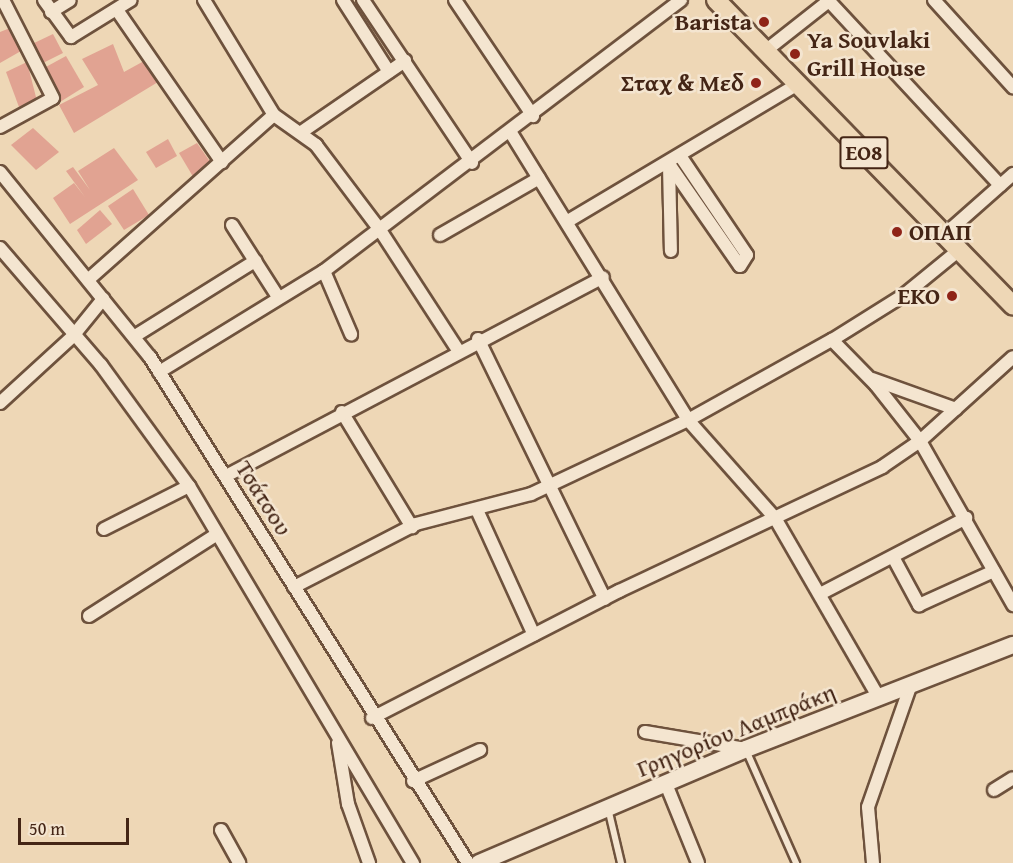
<!DOCTYPE html>
<meta charset="utf-8">
<style>
body{margin:0}
#map{position:relative;width:1013px;height:863px;overflow:hidden;background:#eed7b6;font-family:"Gentium Book Plus",serif}
div>[style]{position:absolute}
[style*='--x']{left:calc(var(--x)*1px);top:calc(var(--y)*1px);width:calc(var(--w)*1px);rotate:calc(var(--a)*1deg)}
.building>*{inset:0;background:#e1a392}
.roads{filter:drop-shadow(2px 0 #6e523d) drop-shadow(-2px 0 #6e523d) drop-shadow(0 2px #6e523d) drop-shadow(0 -2px #6e523d)}
.lane>*{height:6px;margin:-3px;padding:0 3px;transform-origin:3px;border-radius:3px;background:#f4e5d0}
.street>*{height:12px;margin:-6px;padding:0 6px;transform-origin:6px;border-radius:6px;background:#f4e5d0}
.secondary>*{height:16px;margin:-8px;padding:0 8px;transform-origin:8px;border-radius:8px;background:#f4e5d0}
.primary>*{height:18px;margin:-9px;padding:0 9px;transform-origin:9px;border-radius:9px;background:#eed7b6}
.dots>*{width:16px;height:16px;translate:-50% -50%;box-sizing:border-box;border:3px solid #f4e5d0;border-radius:50%}
span{translate:-50% -50%;white-space:nowrap;text-align:center;line-height:1.15;-webkit-text-stroke:5px #f4e5d0;paint-order:stroke}
.shield-label span{padding:2px 4px;background:#f4e5d0;border:2px solid;border-radius:4px;-webkit-text-stroke-width:0}
.shield-label{font-size:22px;color:#442515;font-weight:700}
.poi-label{font-size:24px;color:#442515;font-weight:700}
.right{translate:-100% -50%;text-align:right}
.left{translate:0 -50%;text-align:left}
.street-label{font-size:24px;color:#442515}
.scale{position:absolute;left:18px;top:818px;width:111px;height:27px;box-sizing:border-box;border:3px solid #442515;border-top:0;padding-left:8px;font-size:18px;line-height:21px;white-space:nowrap;color:#442515;-webkit-text-stroke:4px #f4e5d0;paint-order:stroke}
</style>
<div id="map">
<div class="building">
<div style="clip-path:polygon(10px 28px,21px 51px,0 63px,0 32px)"></div>
<div style="clip-path:polygon(53px 34px,63px 53px,41px 64px,30px 45px)"></div>
<div style="clip-path:polygon(113px 44px,124px 72px,144px 61px,158px 82px,74px 133px,59px 105px,98px 85px,82px 59px)"></div>
<div style="clip-path:polygon(66px 56px,84px 87px,60px 102px,44px 68px)"></div>
<div style="clip-path:polygon(27px 62px,37px 101px,19px 107px,6px 72px)"></div>
<div style="clip-path:polygon(33px 128px,59px 152px,36px 170px,11px 145px)"></div>
<div style="clip-path:polygon(168px 139px,177px 156px,156px 168px,146px 152px)"></div>
<div style="clip-path:polygon(197px 143px,211px 163px,195px 180px,179px 153px)"></div>
<div style="clip-path:polygon(114px 148px,138px 180px,70px 224px,53px 198px,74px 183px,85px 197px,66px 171px,73px 167px,90px 190px,78px 171px)"></div>
<div style="clip-path:polygon(133px 189px,149px 215px,124px 230px,108px 206px)"></div>
<div style="clip-path:polygon(100px 210px,112px 224px,86px 244px,77px 230px)"></div>
</div>
<div class="roads">
<div class="lane">
<div style="--x:746;--y:750;--w:124;--a:66.1"></div>
<div style="--x:608;--y:808;--w:57;--a:76.7"></div>
</div>
<div class="street">
<div style="--x:44;--y:0;--w:46;--a:53.9"></div>
<div style="--x:71;--y:37;--w:70;--a:-31.7"></div>
<div style="--x:204;--y:0;--w:135;--a:58.7"></div>
<div style="--x:274;--y:115;--w:52;--a:35.5"></div>
<div style="--x:316;--y:145;--w:106;--a:53"></div>
<div style="--x:380;--y:230;--w:143;--a:57"></div>
<div style="--x:343;--y:0;--w:85;--a:57.4"></div>
<div style="--x:363;--y:0;--w:196;--a:56.2"></div>
<div style="--x:455;--y:0;--w:140;--a:56.1"></div>
<div style="--x:828;--y:0;--w:253;--a:47.1"></div>
<div style="--x:934;--y:0;--w:118;--a:47.8"></div>
<div style="--x:117;--y:10;--w:185;--a:55.4"></div>
<div style="--x:51;--y:12;--w:22;--a:-32"></div>
<div style="--x:764;--y:52;--w:84;--a:-38.2"></div>
<div style="--x:0;--y:127;--w:60;--a:-28.7"></div>
<div style="--x:53;--y:98;--w:110;--a:-117"></div>
<div style="--x:303;--y:131;--w:124;--a:-34.5"></div>
<div style="--x:511;--y:133;--w:337;--a:58.3"></div>
<div style="--x:688;--y:420;--w:131;--a:48.4"></div>
<div style="--x:775;--y:518;--w:208;--a:60"></div>
<div style="--x:669;--y:164;--w:124;--a:55.2"></div>
<div style="--x:740;--y:266;--w:13;--a:-58"></div>
<div style="--x:747;--y:255;--w:118;--a:-124"></div>
<div style="--x:669;--y:166;--w:85;--a:88.7"></div>
<div style="--x:0;--y:172;--w:238;--a:51"></div>
<div style="--x:150;--y:357;--w:598;--a:57.85"></div>
<div style="--x:568;--y:221;--w:265;--a:-30.8"></div>
<div style="--x:232;--y:225;--w:85;--a:57.4"></div>
<div style="--x:440;--y:235;--w:114;--a:-29.9"></div>
<div style="--x:943;--y:236;--w:94;--a:-41.5"></div>
<div style="--x:0;--y:248;--w:155;--a:49.2"></div>
<div style="--x:101;--y:365;--w:150;--a:54"></div>
<div style="--x:189;--y:486;--w:439;--a:59.3"></div>
<div style="--x:324;--y:271;--w:69;--a:66.8"></div>
<div style="--x:89;--y:279;--w:247;--a:-41.6"></div>
<div style="--x:135;--y:336;--w:142;--a:-32"></div>
<div style="--x:478;--y:339;--w:289;--a:64"></div>
<div style="--x:832;--y:340;--w:63;--a:45.6"></div>
<div style="--x:876;--y:385;--w:71;--a:51.8"></div>
<div style="--x:920;--y:441;--w:189;--a:60.4"></div>
<div style="--x:159;--y:372;--w:193;--a:-31.5"></div>
<div style="--x:324;--y:271;--w:448;--a:-37.2"></div>
<div style="--x:872;--y:379;--w:89;--a:19.7"></div>
<div style="--x:0;--y:403;--w:99;--a:-42.5"></div>
<div style="--x:73;--y:336;--w:48;--a:-51"></div>
<div style="--x:342;--y:412;--w:135;--a:58.7"></div>
<div style="--x:226;--y:476;--w:426;--a:-27.8"></div>
<div style="--x:477;--y:510;--w:137;--a:65.5"></div>
<div style="--x:104;--y:529;--w:95;--a:-26.8"></div>
<div style="--x:893;--y:557;--w:55;--a:61.6"></div>
<div style="--x:919;--y:605;--w:82;--a:-24.4"></div>
<div style="--x:294;--y:587;--w:137;--a:-27.3"></div>
<div style="--x:416;--y:524;--w:119;--a:-14.6"></div>
<div style="--x:531;--y:494;--w:174;--a:-25.2"></div>
<div style="--x:688;--y:420;--w:165;--a:-29.1"></div>
<div style="--x:832;--y:340;--w:85;--a:-32"></div>
<div style="--x:904;--y:295;--w:70;--a:-39.2"></div>
<div style="--x:820;--y:594;--w:165;--a:-27.5"></div>
<div style="--x:89;--y:616;--w:152;--a:-32.6"></div>
<div style="--x:372;--y:718;--w:278;--a:-27.2"></div>
<div style="--x:619;--y:591;--w:291;--a:-25.2"></div>
<div style="--x:882;--y:467;--w:46;--a:-34.4"></div>
<div style="--x:920;--y:441;--w:125;--a:-42.1"></div>
<div style="--x:645;--y:732;--w:102;--a:9.6"></div>
<div style="--x:338;--y:743;--w:62;--a:80.7"></div>
<div style="--x:348;--y:804;--w:63;--a:70.4"></div>
<div style="--x:413;--y:781;--w:74;--a:-24.8"></div>
<div style="--x:666;--y:784;--w:85;--a:67.9"></div>
<div style="--x:994;--y:790;--w:22;--a:-32"></div>
<div style="--x:221;--y:830;--w:38;--a:61"></div>
<div style="--x:873;--y:863;--w:56;--a:-95.1"></div>
<div style="--x:868;--y:807;--w:127;--a:-70.7"></div>
</div>
<div class="secondary">
<div style="--x:479;--y:863;--w:290;--a:-23.1"></div>
<div style="--x:746;--y:749;--w:287;--a:-21.3"></div>
</div>
<div class="primary">
<div style="--x:716;--y:0;--w:426;--a:45.8"></div>
</div>
</div>
<div class="dots">
<div style="left:764px;top:22px;background:#8f2418"></div>
<div style="left:795px;top:54px;background:#8f2418"></div>
<div style="left:756px;top:83px;background:#8f2418"></div>
<div style="left:897px;top:232px;background:#8f2418"></div>
<div style="left:952px;top:296px;background:#8f2418"></div>
</div>
<div class="shield-label">
<span style="left:864px;top:153px">ΕΟ8</span>
</div>
<div class="poi-label">
<span class="right" style="left:752px;top:22px">Barista</span>
<span class="left" style="left:807px;top:54px">Ya Souvlaki<br>Grill House</span>
<span class="right" style="left:744px;top:83px">Σταχ &amp; Μεδ</span>
<span class="left" style="left:909px;top:232px">ΟΠΑΠ</span>
<span class="right" style="left:940px;top:296px">EKO</span>
</div>
<div class="street-label">
<span style="left:264px;top:498px;rotate:58deg">Τσάτσου</span>
<span style="left:736px;top:730px;rotate:-22deg">Γρηγορίου Λαμπράκη</span>
</div>
<div class="scale">50 m</div>
</div>
